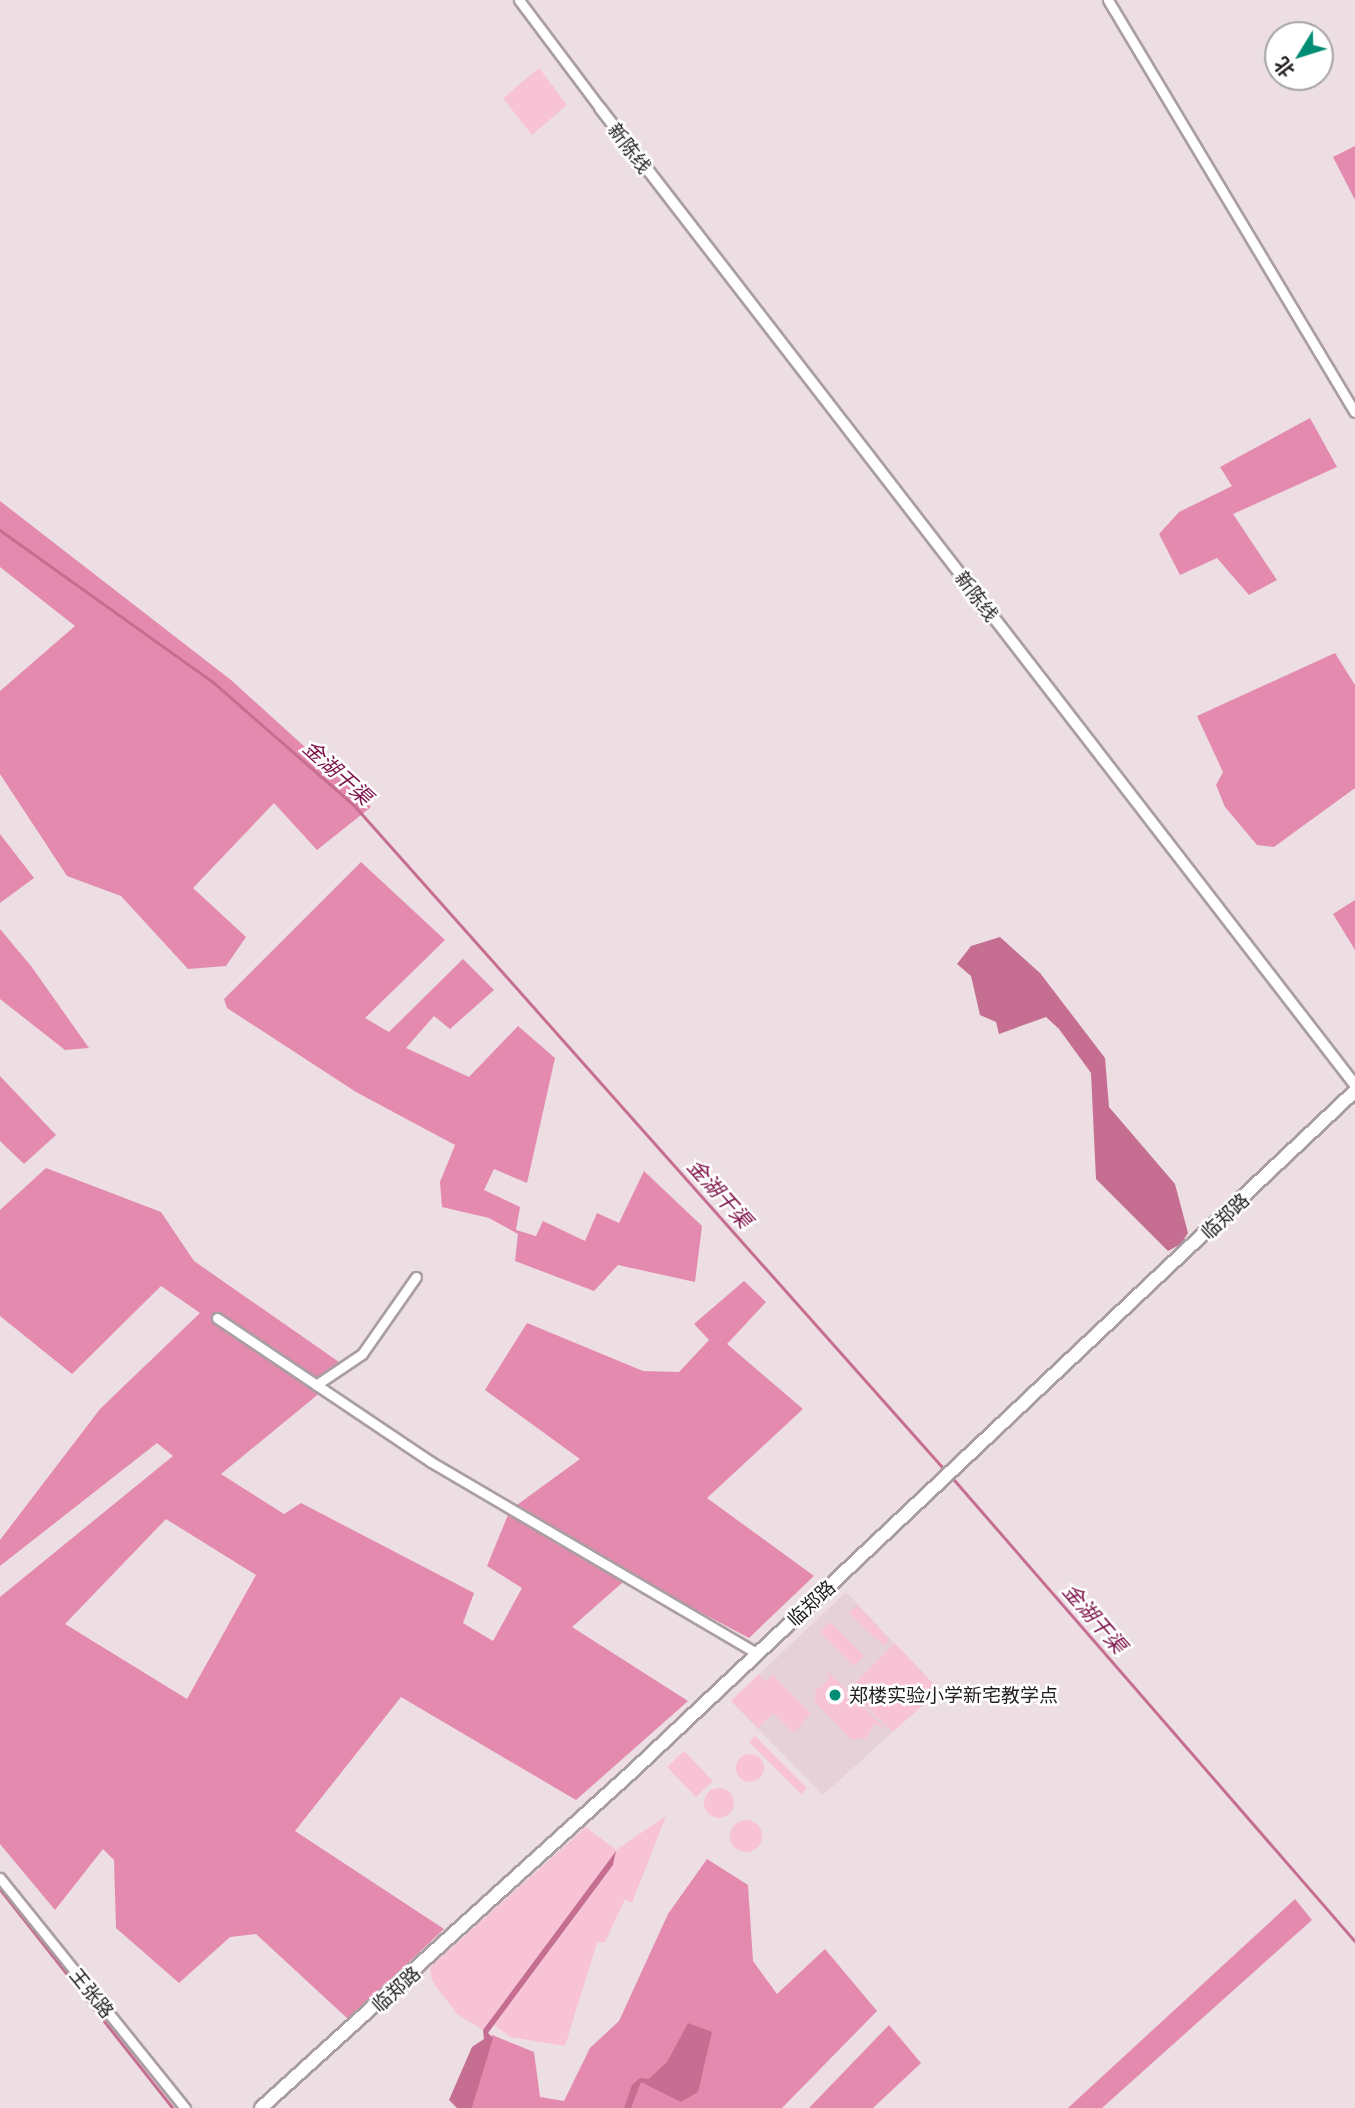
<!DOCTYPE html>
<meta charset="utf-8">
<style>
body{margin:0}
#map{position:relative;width:1355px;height:2108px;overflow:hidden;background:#ecdee3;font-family:Lato,"Noto Sans SC",sans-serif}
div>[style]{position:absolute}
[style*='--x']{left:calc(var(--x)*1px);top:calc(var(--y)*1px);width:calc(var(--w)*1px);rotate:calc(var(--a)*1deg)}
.built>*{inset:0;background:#e7d1d8}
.green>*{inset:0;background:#f9c3d6}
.round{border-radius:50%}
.forest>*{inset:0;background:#e48aae}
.water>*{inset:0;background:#c56e91}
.stream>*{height:2.5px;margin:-1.25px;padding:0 1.25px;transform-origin:1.25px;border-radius:1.25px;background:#c56e91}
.roads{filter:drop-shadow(2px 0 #ab9ea3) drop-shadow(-2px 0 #ab9ea3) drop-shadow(0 2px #ab9ea3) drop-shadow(0 -2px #ab9ea3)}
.minor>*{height:9px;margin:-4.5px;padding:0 4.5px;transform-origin:4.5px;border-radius:4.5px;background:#fff}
.tertiary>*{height:10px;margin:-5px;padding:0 5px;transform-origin:5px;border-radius:5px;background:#fff}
.secondary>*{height:12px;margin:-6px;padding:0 6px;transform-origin:6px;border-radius:6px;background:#fff}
.dots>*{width:19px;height:19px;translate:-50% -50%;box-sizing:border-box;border:4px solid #fff;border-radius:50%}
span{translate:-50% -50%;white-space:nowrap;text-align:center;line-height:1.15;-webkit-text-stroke:5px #fff;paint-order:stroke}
.street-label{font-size:19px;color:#211c1e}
.poi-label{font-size:19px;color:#211c1e}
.left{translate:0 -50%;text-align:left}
.water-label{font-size:21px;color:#7d134a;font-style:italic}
.north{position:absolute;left:1264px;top:21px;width:70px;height:70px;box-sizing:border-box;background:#fff;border:2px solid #a6a4a5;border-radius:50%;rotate:232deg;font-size:19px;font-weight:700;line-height:28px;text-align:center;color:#211c1e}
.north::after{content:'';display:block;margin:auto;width:24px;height:32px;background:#008c75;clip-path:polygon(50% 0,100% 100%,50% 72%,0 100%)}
</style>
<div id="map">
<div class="built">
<div style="clip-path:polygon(846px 1592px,939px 1690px,823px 1795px,731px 1701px)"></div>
</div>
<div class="green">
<div style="clip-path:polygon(539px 68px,567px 105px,532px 135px,503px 98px)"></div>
<div style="clip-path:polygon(857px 1605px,889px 1639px,884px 1646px,849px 1613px)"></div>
<div style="clip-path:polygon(830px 1622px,864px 1656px,854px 1666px,820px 1632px)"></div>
<div style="clip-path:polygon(895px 1643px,939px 1690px,893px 1732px,849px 1689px)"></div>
<div style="clip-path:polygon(827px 1671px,885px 1728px,874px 1724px,867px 1737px,852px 1740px,814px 1701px,816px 1690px,829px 1680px)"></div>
<div style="clip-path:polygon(759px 1674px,766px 1681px,773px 1675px,811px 1713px,794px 1733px,773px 1713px,758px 1728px,731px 1701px)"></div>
<div style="clip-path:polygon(755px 1736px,807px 1788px,801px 1794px,749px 1742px)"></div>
<div style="clip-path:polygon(684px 1751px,713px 1781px,696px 1797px,667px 1767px)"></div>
<div class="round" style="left:736px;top:1754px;width:28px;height:28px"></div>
<div class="round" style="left:704px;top:1788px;width:30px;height:30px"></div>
<div style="clip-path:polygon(666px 1816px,632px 1903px,625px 1899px,605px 1942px,597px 1943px,565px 2046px,510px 2037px,494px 2025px,613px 1865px,616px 1851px,483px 2030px,457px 2014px,432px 1981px,430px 1967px,586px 1827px,616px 1850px)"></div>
<div class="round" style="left:730px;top:1820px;width:32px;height:32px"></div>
</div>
<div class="forest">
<div style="clip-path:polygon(1355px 146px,1355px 200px,1333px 157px)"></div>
<div style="clip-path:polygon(1310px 418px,1337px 467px,1233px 514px,1277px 580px,1249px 595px,1217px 558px,1180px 575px,1159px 534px,1179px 512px,1232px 486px,1220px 467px)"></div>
<div style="clip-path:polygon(0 501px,231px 680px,371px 807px,317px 850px,274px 803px,193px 888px,246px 937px,226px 966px,188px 969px,121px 896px,67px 876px,0 774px,0 691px,75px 626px,0 567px)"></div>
<div style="clip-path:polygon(1335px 653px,1355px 685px,1355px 788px,1274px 847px,1257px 845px,1225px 807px,1216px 785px,1223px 772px,1197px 716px)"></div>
<div style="clip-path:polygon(0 834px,34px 878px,0 903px)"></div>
<div style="clip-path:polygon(361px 862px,445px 940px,365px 1018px,389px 1032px,463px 959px,494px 990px,450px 1029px,434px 1016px,406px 1048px,469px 1077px,518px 1026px,555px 1058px,527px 1183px,494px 1169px,484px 1190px,520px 1207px,516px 1230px,536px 1236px,543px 1221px,585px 1241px,597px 1213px,619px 1223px,644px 1171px,702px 1226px,695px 1282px,618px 1265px,594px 1291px,515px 1261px,518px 1234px,489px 1218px,442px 1207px,440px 1182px,455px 1145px,356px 1092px,227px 1008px,224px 999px)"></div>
<div style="clip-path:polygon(1355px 900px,1355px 950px,1333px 914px)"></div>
<div style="clip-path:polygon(0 929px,31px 966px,89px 1048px,65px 1050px,0 999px)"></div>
<div style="clip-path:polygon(0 1076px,56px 1135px,24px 1164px,0 1141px)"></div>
<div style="clip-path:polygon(evenodd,46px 1168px,161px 1212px,194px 1261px,349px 1369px,221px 1474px,284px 1514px,301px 1503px,474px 1593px,463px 1623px,493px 1641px,522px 1588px,487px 1566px,510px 1510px,580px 1459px,485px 1390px,527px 1323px,643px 1371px,679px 1372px,709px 1340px,694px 1324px,744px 1281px,766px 1302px,727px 1344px,803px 1409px,707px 1498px,814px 1576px,749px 1638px,631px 1575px,572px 1627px,688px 1701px,576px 1800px,401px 1697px,295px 1831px,444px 1929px,348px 2019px,256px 1934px,230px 1937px,179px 1983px,116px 1928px,114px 1860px,103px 1849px,55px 1910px,0 1844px,0 1597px,173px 1456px,157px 1443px,0 1566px,0 1540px,100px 1409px,200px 1313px,161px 1286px,72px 1374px,0 1316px,0 1210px,46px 1168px,166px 1519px,256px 1575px,187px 1699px,65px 1624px,166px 1519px)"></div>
<div style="clip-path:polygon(707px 1859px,748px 1885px,753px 1961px,777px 1994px,825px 1949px,877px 2011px,782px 2108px,472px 2108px,492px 2035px,534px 2052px,540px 2097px,564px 2101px,590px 2048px,619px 2021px,668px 1914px)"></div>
<div style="clip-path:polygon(1295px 1899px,1312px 1920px,1102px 2108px,1068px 2108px)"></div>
<div style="clip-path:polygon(889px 2025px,921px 2063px,873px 2108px,809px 2108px)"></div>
</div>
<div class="water">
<div style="clip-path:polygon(1000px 937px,1040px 973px,1105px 1058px,1109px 1107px,1175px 1184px,1188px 1233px,1181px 1244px,1168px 1251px,1096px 1179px,1091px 1073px,1059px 1029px,1046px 1017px,999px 1034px,996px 1022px,980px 1015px,971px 976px,957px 964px,971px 946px)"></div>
<div style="clip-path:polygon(616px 1851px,613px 1865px,488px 2033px,493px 2038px,472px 2108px,457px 2108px,449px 2100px,472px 2047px,484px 2039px,483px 2030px)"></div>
<div style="clip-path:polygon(688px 2023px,712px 2032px,698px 2092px,681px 2102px,641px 2082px,631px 2108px,624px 2108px,632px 2085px,640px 2078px,649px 2079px,667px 2062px)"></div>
</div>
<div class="stream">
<div style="--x:0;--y:530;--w:262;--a:35.5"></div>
<div style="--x:213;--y:682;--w:187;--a:41.1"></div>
<div style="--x:354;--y:805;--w:891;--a:48.37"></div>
<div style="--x:951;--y:1476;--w:616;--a:49.02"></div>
<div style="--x:0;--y:1889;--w:279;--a:51.7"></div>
</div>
<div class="roads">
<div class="minor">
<div style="--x:519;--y:0;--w:135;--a:53.1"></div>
<div style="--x:1108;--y:0;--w:480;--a:59.1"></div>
<div style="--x:217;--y:1318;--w:258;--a:33.9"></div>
<div style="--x:431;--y:1462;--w:378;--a:30.4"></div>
<div style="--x:316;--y:1385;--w:55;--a:-34"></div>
<div style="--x:362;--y:1354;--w:94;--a:-55"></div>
<div style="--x:0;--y:1878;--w:295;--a:51.2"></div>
</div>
<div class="tertiary">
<div style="--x:600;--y:108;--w:1235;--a:52.3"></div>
</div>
<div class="secondary">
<div style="--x:261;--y:2108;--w:503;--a:-42.18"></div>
<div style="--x:634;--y:1770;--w:990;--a:-43.28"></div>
</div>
</div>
<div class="dots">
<div style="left:835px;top:1695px;background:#008c75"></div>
</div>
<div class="street-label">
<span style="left:630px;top:148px;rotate:52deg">新陈线</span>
<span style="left:977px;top:596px;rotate:52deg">新陈线</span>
<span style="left:1225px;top:1216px;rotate:-43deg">临郑路</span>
<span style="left:811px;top:1603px;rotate:-43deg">临郑路</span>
<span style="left:396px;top:1989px;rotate:-42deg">临郑路</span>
<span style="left:92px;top:1993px;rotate:51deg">王张路</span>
</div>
<div class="poi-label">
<span class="left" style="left:849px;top:1695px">郑楼实验小学新宅教学点</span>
</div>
<div class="water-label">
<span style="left:338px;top:772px;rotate:42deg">金湖干渠</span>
<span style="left:720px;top:1193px;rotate:48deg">金湖干渠</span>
<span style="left:1095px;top:1618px;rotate:49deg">金湖干渠</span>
</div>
<div class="north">北</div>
</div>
